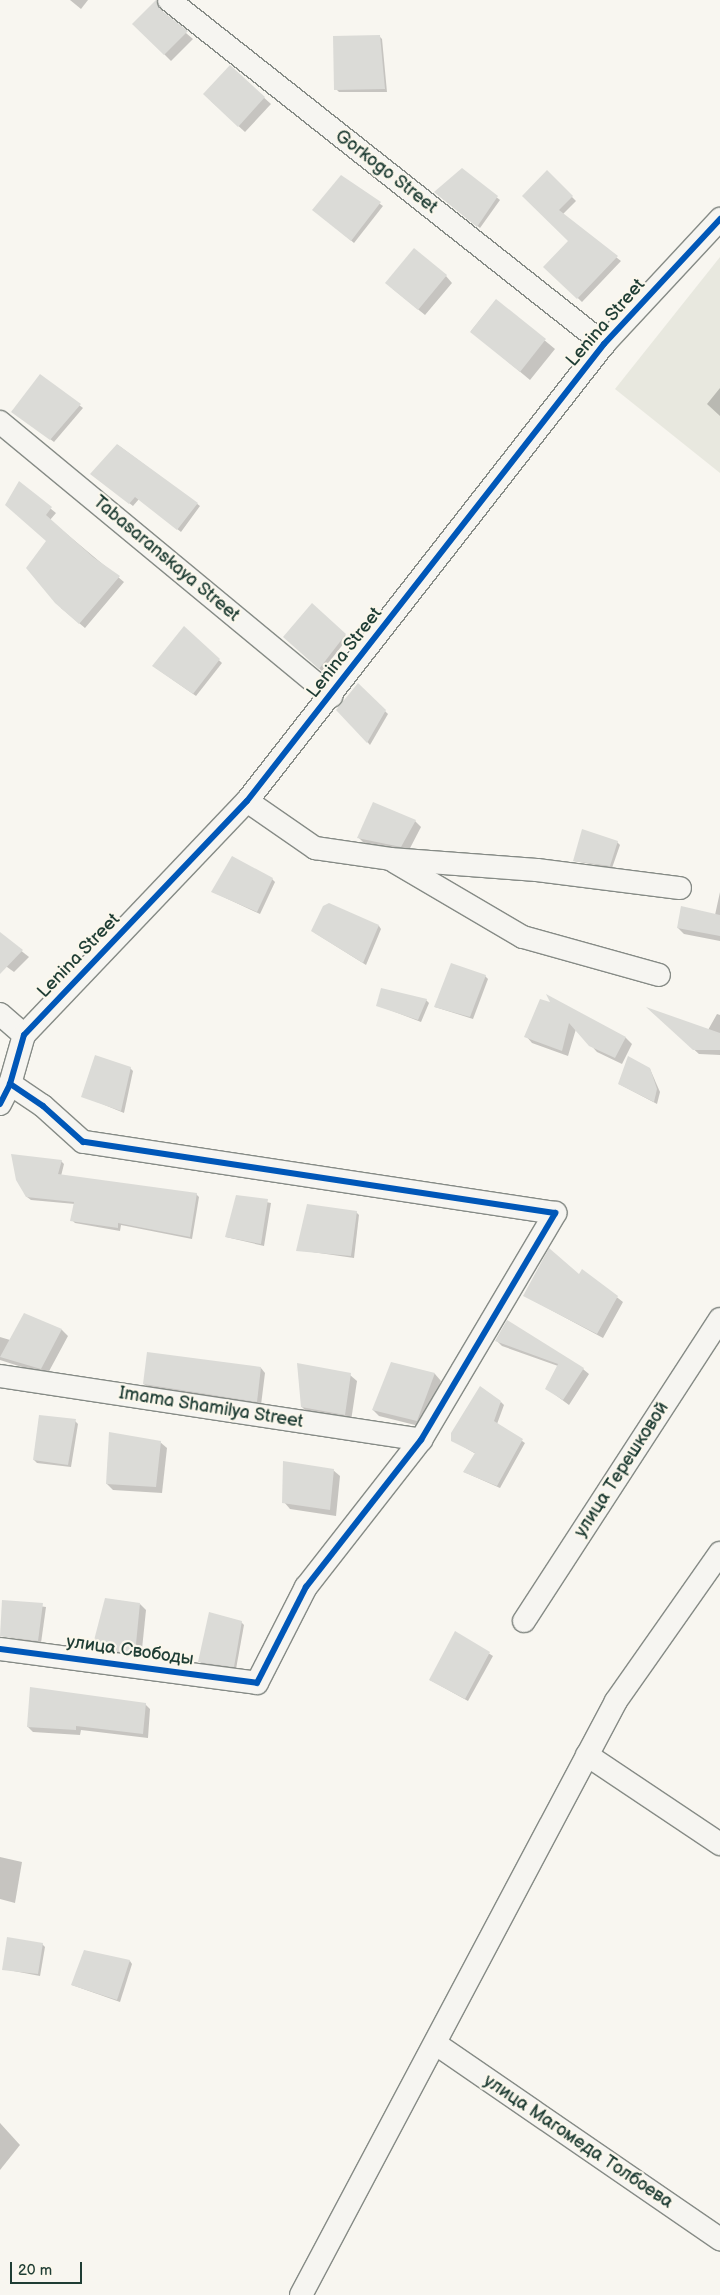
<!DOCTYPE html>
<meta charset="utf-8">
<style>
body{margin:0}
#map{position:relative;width:720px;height:2295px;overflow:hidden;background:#f8f6f0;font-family:"Balsamiq Sans",sans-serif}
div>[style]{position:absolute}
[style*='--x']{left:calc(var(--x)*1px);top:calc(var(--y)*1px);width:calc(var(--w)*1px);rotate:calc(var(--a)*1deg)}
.built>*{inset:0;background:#e8e8df}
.shadow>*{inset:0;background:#0003}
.building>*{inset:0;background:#dbdbd7}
.roads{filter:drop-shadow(1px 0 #868b86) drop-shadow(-1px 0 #868b86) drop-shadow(0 1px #868b86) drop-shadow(0 -1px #868b86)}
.street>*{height:22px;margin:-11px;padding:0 11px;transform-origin:11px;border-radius:11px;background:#f6f5f1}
.cycleway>*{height:6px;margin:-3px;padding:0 3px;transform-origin:3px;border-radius:3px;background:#0057b8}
span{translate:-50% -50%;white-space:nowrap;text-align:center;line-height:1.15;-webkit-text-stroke:4.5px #fbf7ec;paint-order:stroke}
.street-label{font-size:18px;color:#1f3d34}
.scale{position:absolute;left:10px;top:2262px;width:72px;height:22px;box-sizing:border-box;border:2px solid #1f3d34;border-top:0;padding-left:6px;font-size:15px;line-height:18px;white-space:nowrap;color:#1f3d34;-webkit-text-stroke:4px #fbf7ec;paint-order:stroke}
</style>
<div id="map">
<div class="built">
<div style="clip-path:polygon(720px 257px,720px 473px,615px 389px)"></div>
</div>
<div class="shadow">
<div style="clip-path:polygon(70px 0,88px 0,81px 9px)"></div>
<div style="clip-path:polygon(156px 2px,166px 16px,193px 39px,171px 61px,134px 24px)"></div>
<div style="clip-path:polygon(379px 36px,382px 39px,387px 92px,339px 92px,336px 89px)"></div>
<div style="clip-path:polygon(230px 67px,271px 104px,245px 132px,211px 101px)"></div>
<div style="clip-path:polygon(462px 170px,500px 200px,480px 228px,438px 195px)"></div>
<div style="clip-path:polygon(547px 172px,576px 201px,562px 215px,621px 261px,582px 302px,545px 267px,570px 241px,523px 196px)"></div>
<div style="clip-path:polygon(341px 177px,383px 206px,354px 243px,317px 212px)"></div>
<div style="clip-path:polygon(446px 276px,452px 283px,425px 315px,393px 289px)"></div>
<div style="clip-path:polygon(496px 300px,555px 349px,530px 380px,471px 331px)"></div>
<div style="clip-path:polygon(40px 375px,83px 408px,54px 442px,16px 414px)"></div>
<div style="clip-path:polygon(720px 388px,720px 416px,707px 404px)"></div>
<div style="clip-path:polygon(118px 445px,200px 506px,181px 532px,139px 499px,133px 506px,95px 477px)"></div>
<div style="clip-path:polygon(19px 483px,56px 513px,50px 520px,124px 582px,85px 628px,61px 608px,48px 541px)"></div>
<div style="clip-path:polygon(312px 604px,348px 638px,322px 671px,284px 637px)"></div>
<div style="clip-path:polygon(184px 628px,222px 663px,196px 696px,156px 668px)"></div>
<div style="clip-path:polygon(358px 685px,388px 714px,370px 745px,338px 709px)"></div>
<div style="clip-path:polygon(415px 821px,421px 827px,408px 852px,365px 844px,359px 838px)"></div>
<div style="clip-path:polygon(617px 842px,620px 845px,612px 868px,574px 861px)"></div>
<div style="clip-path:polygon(272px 879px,275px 882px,260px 914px,213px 892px)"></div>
<div style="clip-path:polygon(720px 892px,720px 941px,684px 934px,678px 928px,715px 915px)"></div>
<div style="clip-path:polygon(379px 926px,381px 929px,366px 965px,315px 933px)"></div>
<div style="clip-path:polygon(0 934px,29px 957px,14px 972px,0 962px)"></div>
<div style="clip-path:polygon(485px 976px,488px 979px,473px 1019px,435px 1007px)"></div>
<div style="clip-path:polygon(549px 997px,626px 1038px,632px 1044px,622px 1064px,597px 1052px,576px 1029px,568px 1056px,532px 1043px,526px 1036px,553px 1004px)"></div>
<div style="clip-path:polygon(426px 1000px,429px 1003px,421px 1022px,377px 1005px)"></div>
<div style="clip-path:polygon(650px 1010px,708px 1030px,717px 1014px,720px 1015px,720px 1055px,699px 1054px)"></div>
<div style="clip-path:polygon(130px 1068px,133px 1071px,124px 1113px,83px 1096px)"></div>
<div style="clip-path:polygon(650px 1069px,660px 1092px,657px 1104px,619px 1084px)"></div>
<div style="clip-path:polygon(61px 1161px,64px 1164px,61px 1176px,196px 1194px,199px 1197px,192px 1239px,121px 1225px,120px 1231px,75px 1223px,72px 1220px,75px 1204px,31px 1200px,27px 1197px)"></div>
<div style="clip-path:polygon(237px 1196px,271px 1203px,264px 1246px,226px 1237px)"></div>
<div style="clip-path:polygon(356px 1212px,359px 1215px,354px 1258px,298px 1250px)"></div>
<div style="clip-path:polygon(583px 1271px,623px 1302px,603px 1338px,525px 1296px,579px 1276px)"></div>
<div style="clip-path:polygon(24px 1315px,62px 1330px,68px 1336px,47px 1375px,0 1360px,0 1337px,10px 1340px)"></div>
<div style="clip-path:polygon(497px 1341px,583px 1369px,589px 1374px,569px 1405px,546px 1388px,558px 1366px,502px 1346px)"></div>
<div style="clip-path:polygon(148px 1353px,261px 1368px,265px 1373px,261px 1405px,148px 1388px,144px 1384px)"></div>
<div style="clip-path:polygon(392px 1364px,435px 1374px,441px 1381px,423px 1427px,379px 1416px,373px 1410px)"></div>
<div style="clip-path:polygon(350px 1375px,357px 1381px,351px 1421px,308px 1413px,302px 1407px)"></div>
<div style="clip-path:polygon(501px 1402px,504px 1405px,497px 1424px,525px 1443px,500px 1488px,464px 1472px,476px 1454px,452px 1440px)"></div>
<div style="clip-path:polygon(75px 1421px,78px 1424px,71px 1467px,37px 1463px,34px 1460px)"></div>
<div style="clip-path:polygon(160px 1442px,167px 1448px,162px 1493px,113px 1490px,107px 1484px)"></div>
<div style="clip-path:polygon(333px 1470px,340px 1476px,336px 1516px,290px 1509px,284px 1502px)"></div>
<div style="clip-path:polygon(3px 1601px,46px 1607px,41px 1643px,1px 1636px)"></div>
<div style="clip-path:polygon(140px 1604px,146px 1610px,141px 1659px,100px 1653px,93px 1647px)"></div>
<div style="clip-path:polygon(241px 1622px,244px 1625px,236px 1669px,203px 1664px,200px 1662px)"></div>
<div style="clip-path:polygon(456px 1633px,493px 1656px,468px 1701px,430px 1680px)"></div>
<div style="clip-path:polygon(145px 1704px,150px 1709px,148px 1738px,81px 1730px,80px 1735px,33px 1732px,28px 1727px)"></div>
<div style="clip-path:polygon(0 1857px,22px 1862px,15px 1903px,0 1899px)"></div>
<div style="clip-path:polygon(42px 1944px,45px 1947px,40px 1976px,3px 1969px)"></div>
<div style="clip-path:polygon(130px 1961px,132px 1964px,120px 2002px,72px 1985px)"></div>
<div style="clip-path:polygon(0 2123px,20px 2145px,0 2170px)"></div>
</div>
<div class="building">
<div style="clip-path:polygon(156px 0,161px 10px,188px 31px,164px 55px,132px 24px)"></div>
<div style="clip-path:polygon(380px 35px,385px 89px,334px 90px,333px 36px)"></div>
<div style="clip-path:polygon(230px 65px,265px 97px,238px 127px,203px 94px)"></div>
<div style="clip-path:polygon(462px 168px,498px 196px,477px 227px,434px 192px)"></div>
<div style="clip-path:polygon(547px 170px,573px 196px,559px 210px,618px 256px,577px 299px,543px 267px,568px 241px,522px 196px)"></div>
<div style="clip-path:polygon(341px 175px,381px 202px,351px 241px,312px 210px)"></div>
<div style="clip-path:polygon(414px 248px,447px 275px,418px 310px,385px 283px)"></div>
<div style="clip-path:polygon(496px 299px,546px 339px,520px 372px,470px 332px)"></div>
<div style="clip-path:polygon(40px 374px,81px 404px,50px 440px,11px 412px)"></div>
<div style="clip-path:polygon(117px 444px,198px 503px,177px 530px,135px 497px,129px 504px,90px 474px)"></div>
<div style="clip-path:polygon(19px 481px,52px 507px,46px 515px,93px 557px,120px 576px,79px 624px,55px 603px,26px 568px,46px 541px,5px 505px)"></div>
<div style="clip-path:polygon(312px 603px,346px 634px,319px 669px,283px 637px)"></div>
<div style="clip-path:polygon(184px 626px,220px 659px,193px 694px,152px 666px)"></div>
<div style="clip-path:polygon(358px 683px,386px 710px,367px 743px,336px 710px)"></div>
<div style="clip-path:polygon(373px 802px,416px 820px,401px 847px,357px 838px)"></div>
<div style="clip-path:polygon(582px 829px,618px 841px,610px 866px,573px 861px)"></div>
<div style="clip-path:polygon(232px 856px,273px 878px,257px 912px,211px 892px)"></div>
<div style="clip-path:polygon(329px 903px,379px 925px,363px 963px,311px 931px,323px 906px)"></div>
<div style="clip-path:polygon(681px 906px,720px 915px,720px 936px,677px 928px)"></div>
<div style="clip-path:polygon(0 932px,23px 950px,0 974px)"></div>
<div style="clip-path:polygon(451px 963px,486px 975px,470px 1017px,434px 1007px)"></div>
<div style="clip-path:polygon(381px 988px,427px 999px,418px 1020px,376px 1006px)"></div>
<div style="clip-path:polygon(546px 994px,626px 1037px,615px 1058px,589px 1046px,569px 1023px,562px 1051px,524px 1037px,540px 999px,550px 1002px)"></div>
<div style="clip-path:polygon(646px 1007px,720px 1033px,720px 1050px,693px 1050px)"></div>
<div style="clip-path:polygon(95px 1055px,131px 1067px,121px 1111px,81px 1097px)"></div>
<div style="clip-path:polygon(628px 1056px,650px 1068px,657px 1089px,654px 1102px,618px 1084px)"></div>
<div style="clip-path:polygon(11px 1154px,62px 1160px,58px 1174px,197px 1193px,190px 1237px,118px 1223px,118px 1228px,70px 1221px,74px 1202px,26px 1197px,16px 1180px)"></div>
<div style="clip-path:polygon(236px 1195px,268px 1199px,261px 1244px,225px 1237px)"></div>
<div style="clip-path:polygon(307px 1204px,357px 1211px,351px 1256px,296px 1251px)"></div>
<div style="clip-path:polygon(549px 1248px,579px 1274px,582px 1269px,618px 1296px,597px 1334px,523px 1296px)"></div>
<div style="clip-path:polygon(24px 1313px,62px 1329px,41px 1369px,0 1357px)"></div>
<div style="clip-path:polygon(507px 1320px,584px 1368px,563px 1400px,545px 1389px,558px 1364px,495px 1341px)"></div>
<div style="clip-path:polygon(147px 1352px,261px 1367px,257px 1402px,143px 1384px)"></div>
<div style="clip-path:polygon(391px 1362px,435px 1373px,417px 1421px,372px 1410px)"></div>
<div style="clip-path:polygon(297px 1363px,351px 1373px,345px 1415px,301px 1407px)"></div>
<div style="clip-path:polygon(480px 1386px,501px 1401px,494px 1421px,523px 1439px,497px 1486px,463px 1472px,475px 1453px,451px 1441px,451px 1433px)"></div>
<div style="clip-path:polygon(39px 1415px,76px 1419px,68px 1465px,33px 1460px)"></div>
<div style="clip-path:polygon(109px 1432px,161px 1441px,156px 1487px,106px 1484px)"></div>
<div style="clip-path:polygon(283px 1461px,334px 1469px,330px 1510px,282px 1503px)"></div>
<div style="clip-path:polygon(105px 1598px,140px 1603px,135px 1654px,92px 1648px)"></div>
<div style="clip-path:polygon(2px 1600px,43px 1603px,38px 1641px,0 1636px)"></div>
<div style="clip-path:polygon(209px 1612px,242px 1621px,234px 1667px,198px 1662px)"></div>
<div style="clip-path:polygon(455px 1631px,490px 1652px,465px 1699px,429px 1680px)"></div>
<div style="clip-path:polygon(30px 1687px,146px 1703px,143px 1734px,76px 1726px,76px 1730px,27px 1727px)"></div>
<div style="clip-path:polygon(7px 1937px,43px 1943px,38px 1974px,2px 1970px)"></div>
<div style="clip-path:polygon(84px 1950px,130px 1960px,117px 2000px,71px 1985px)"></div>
</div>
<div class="roads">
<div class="street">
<div style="--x:169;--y:0;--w:555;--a:38.34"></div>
<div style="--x:0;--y:422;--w:430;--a:39.6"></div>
<div style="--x:247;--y:801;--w:83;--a:34.7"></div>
<div style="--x:315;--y:848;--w:76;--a:8.3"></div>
<div style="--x:390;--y:859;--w:147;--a:4.3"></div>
<div style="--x:537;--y:870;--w:144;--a:7.2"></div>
<div style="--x:395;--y:862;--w:148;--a:30.4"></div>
<div style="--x:523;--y:937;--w:141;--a:15.6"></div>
<div style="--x:0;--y:1014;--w:32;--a:41"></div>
<div style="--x:0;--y:1104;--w:22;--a:-63"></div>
<div style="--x:10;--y:1084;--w:51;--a:-74.1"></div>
<div style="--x:24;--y:1035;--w:323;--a:-46.4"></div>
<div style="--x:247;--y:801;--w:580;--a:-52"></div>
<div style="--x:604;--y:344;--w:171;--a:-47.1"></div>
<div style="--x:0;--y:1376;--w:426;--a:8.6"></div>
<div style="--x:524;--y:1621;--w:360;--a:-57"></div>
<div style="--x:0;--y:1649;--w:259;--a:7.5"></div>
<div style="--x:257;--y:1683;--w:108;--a:-63"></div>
<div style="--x:306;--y:1587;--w:187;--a:-52"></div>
<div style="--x:421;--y:1440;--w:264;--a:-59.4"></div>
<div style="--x:555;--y:1213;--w:477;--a:-171.4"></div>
<div style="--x:83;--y:1142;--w:54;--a:-138"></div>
<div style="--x:43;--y:1106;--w:40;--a:-146"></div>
<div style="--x:587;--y:1755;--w:160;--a:33.8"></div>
<div style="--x:436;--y:2044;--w:345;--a:34.5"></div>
<div style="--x:301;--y:2295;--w:672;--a:-62.06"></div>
<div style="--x:616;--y:1701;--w:181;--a:-54.9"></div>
</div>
</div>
<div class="cycleway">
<div style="--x:0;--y:1104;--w:22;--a:-63"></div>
<div style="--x:10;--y:1084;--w:51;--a:-74.1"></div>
<div style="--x:24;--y:1035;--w:323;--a:-46.4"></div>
<div style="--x:247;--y:801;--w:580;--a:-52"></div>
<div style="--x:604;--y:344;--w:171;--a:-47.1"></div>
<div style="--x:0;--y:1649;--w:259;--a:7.5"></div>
<div style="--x:257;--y:1683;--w:108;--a:-63"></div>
<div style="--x:306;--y:1587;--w:187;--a:-52"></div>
<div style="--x:421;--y:1440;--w:264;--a:-59.4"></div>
<div style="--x:555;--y:1213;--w:477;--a:-171.4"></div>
<div style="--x:83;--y:1142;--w:54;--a:-138"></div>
<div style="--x:43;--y:1106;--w:40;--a:-146"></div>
</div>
<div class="street-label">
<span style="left:386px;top:172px;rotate:38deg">Gorkogo Street</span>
<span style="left:606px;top:323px;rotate:-49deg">Lenina Street</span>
<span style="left:166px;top:559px;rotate:40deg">Tabasaranskaya Street</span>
<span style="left:345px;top:653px;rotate:-52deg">Lenina Street</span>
<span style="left:79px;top:956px;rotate:-46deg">Lenina Street</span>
<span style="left:211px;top:1408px;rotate:9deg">Imama Shamilya Street</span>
<span style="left:622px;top:1470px;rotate:-57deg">улица Терешковой</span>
<span style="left:130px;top:1651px;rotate:8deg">улица Свободы</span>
<span style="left:578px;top:2142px;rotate:34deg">улица Магомеда Толбоева</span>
</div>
<div class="scale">20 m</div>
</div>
